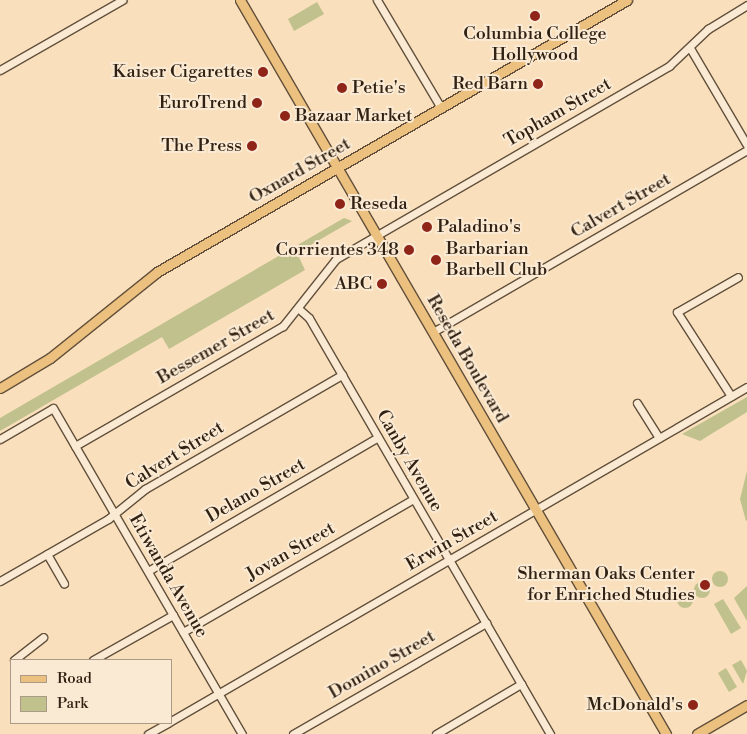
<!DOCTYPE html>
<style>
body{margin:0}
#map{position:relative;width:747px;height:734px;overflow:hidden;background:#f9dfbb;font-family:"Libre Bodoni",serif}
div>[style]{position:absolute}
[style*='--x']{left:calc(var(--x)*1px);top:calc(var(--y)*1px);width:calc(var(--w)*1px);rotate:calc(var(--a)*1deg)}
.green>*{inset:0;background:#c1c18e}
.round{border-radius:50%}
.roads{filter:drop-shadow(1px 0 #62503c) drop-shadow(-1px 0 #62503c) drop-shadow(0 1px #62503c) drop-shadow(0 -1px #62503c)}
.minor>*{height:7px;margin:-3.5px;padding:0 3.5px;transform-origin:3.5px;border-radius:3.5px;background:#fbead3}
.major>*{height:9px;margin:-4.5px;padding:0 4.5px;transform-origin:4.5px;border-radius:4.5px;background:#ecc07e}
.dots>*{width:14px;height:14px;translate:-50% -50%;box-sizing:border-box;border:2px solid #fbead3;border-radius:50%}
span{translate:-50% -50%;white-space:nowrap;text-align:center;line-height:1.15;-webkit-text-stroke:4px #fbead3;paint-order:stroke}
.poi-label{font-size:18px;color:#302112}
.right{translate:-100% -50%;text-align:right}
.left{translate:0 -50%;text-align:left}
.street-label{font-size:18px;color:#302112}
.legend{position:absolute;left:10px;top:659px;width:162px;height:65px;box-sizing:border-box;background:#fbead3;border:1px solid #aa9a86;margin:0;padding:6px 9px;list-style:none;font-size:15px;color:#302112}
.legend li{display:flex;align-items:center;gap:10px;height:25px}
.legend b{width:25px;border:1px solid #aa9a86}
</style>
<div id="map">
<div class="green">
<div style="clip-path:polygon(317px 2px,324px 14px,294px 31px,288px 19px)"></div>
<div style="clip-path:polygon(344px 218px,352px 221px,297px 253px,305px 270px,169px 349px,162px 337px,0 431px,0 418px)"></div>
<div style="clip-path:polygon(747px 397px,747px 412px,700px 441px,682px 434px)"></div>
<div style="clip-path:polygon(747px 471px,747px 520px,746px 521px,740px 499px)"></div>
<div class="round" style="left:712px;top:571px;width:16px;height:16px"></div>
<div class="round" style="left:694px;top:582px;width:16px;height:16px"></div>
<div style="clip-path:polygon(747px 586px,747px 621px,734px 598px)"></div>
<div class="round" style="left:677px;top:592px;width:16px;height:16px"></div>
<div style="clip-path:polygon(723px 599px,741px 628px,731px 634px,714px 604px)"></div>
<div style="clip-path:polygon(741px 660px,747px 671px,743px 684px,732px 665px)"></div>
<div style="clip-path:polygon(726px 668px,737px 687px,729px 692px,718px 673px)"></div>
</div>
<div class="roads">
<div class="minor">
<div style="--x:377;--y:0;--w:126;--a:59.3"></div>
<div style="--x:690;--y:48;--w:113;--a:59.6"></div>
<div style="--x:0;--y:70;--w:141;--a:-29.8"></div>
<div style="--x:299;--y:309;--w:13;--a:42"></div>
<div style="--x:309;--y:318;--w:481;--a:59.9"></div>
<div style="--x:433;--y:332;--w:363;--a:-30.1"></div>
<div style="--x:731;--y:396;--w:100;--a:-122.7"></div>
<div style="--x:677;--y:312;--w:70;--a:-29.8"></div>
<div style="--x:637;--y:403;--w:41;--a:57.8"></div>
<div style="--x:0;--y:439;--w:61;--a:-30.3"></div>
<div style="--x:53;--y:408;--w:377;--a:59.9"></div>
<div style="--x:75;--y:446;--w:240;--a:-30"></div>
<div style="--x:283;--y:326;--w:85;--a:-51.7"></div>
<div style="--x:336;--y:259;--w:385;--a:-30.1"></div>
<div style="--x:669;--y:66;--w:54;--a:-43.5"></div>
<div style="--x:708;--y:29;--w:46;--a:-31.6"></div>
<div style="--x:47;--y:554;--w:34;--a:60"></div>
<div style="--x:148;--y:571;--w:266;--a:-30.2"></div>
<div style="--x:0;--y:581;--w:125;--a:-29.9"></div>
<div style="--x:108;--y:519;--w:48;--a:-39"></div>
<div style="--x:145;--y:489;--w:228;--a:-30.1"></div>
<div style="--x:183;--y:632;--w:266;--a:-30"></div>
<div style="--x:14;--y:660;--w:37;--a:-38"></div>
<div style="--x:93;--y:660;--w:92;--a:-29.4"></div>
<div style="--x:171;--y:721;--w:666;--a:-30.11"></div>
<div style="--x:148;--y:734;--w:23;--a:-29"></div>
<div style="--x:293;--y:734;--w:223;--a:-29.9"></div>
<div style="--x:436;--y:734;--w:99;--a:-30.5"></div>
</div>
<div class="major">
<div style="--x:240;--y:0;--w:849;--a:59.87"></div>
<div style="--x:0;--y:388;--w:58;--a:-31"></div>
<div style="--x:50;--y:358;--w:137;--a:-38.8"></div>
<div style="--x:157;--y:272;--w:543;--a:-30.06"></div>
<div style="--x:697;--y:734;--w:58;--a:-30.1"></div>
</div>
</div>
<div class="dots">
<div style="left:535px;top:16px;background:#8f2418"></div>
<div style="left:263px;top:72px;background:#8f2418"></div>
<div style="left:538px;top:84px;background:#8f2418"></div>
<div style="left:342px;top:88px;background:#8f2418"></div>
<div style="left:257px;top:103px;background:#8f2418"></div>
<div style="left:285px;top:116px;background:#8f2418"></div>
<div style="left:252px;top:146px;background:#8f2418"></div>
<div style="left:340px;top:204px;background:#8f2418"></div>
<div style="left:427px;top:227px;background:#8f2418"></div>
<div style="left:409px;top:250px;background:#8f2418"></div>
<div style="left:436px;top:260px;background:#8f2418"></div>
<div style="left:382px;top:284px;background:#8f2418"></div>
<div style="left:705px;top:585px;background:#8f2418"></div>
<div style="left:693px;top:705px;background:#8f2418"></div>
</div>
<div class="poi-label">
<span style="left:535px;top:45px">Columbia College<br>Hollywood</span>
<span class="right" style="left:253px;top:72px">Kaiser Cigarettes</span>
<span class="right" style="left:528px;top:84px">Red Barn</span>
<span class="left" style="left:352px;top:88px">Petie's</span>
<span class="right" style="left:247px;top:103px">EuroTrend</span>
<span class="left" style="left:295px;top:116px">Bazaar Market</span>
<span class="right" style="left:242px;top:146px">The Press</span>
<span class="left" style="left:350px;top:204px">Reseda</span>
<span class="left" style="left:437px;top:227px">Paladino's</span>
<span class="right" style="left:399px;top:250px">Corrientes 348</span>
<span class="left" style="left:446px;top:260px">Barbarian<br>Barbell Club</span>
<span class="right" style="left:372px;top:284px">ABC</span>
<span class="right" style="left:695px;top:585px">Sherman Oaks Center<br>for Enriched Studies</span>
<span class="right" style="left:683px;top:705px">McDonald's</span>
</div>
<div class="street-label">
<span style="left:558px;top:113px;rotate:-30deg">Topham Street</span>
<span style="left:300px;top:171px;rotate:-30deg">Oxnard Street</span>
<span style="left:621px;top:206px;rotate:-30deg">Calvert Street</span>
<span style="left:216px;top:347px;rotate:-30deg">Bessemer Street</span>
<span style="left:467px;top:359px;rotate:60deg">Reseda Boulevard</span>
<span style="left:175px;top:456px;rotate:-32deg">Calvert Street</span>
<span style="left:409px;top:461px;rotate:60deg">Canby Avenue</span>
<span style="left:256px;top:491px;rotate:-30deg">Delano Street</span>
<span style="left:452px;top:541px;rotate:-30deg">Erwin Street</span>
<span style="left:291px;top:552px;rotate:-30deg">Jovan Street</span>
<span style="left:168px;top:576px;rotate:60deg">Etiwanda Avenue</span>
<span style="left:382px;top:665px;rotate:-30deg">Domino Street</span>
</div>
<ul class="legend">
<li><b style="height:6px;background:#ecc07e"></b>Road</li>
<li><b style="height:14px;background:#c1c18e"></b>Park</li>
</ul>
</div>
